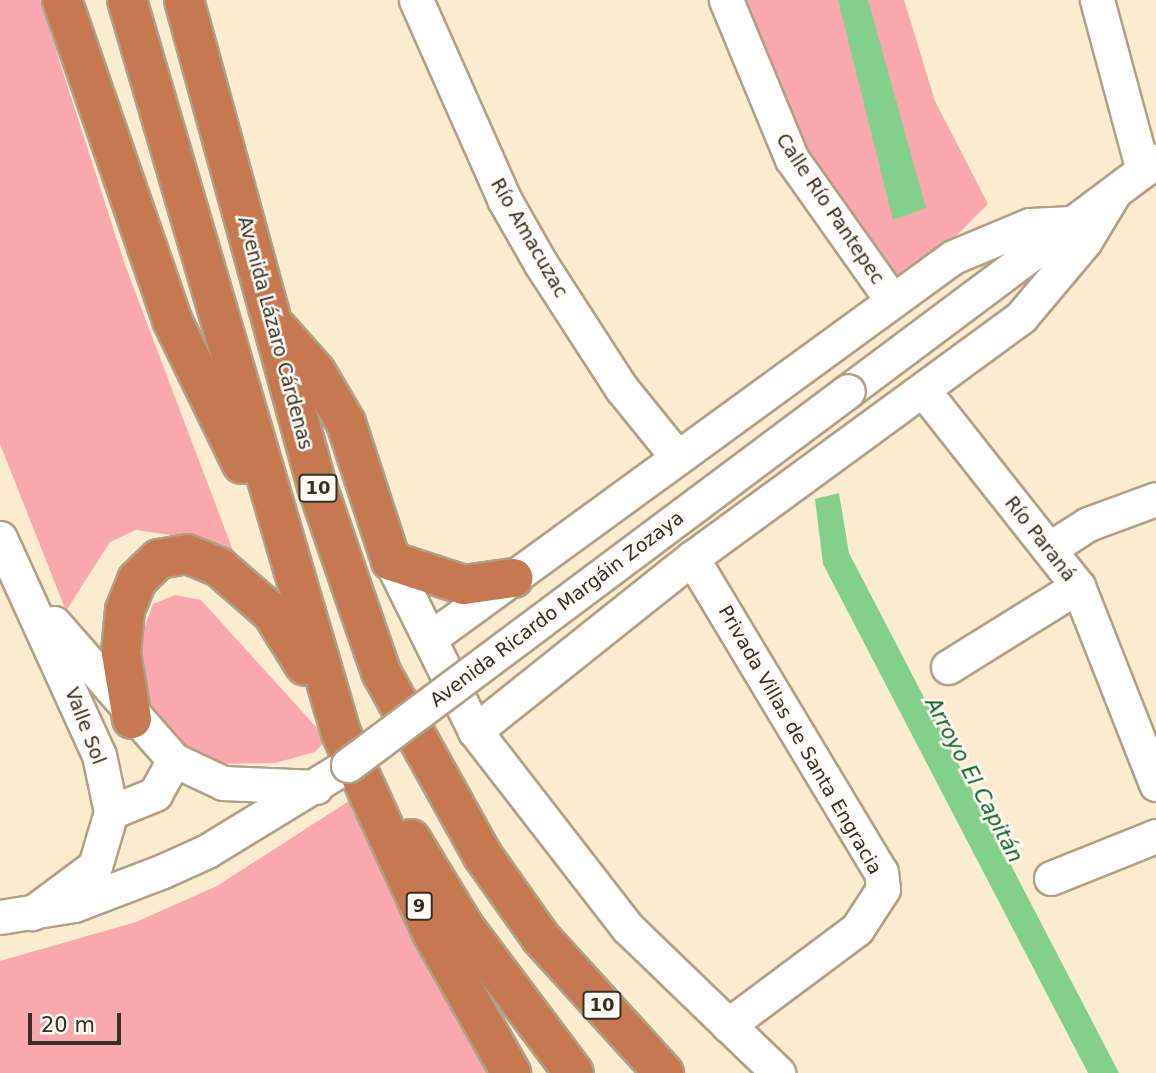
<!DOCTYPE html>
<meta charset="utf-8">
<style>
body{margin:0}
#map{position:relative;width:1156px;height:1073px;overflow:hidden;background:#fceccf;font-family:"DejaVu Sans",sans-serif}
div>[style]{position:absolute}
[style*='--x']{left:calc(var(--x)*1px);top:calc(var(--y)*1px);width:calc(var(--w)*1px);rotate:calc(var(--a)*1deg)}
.green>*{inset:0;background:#fba7ae}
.water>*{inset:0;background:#83d08d}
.roads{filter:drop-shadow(2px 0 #b0a086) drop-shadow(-2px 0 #b0a086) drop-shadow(0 2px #b0a086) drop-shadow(0 -2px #b0a086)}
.minor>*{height:33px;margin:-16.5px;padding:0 16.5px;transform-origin:16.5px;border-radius:16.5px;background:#fff}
.highway>*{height:38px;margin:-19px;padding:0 19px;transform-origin:19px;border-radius:19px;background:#c67951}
.bridges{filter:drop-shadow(2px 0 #b0a086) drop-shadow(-2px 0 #b0a086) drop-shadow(0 2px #b0a086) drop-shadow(0 -2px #b0a086)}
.minor-bridge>*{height:33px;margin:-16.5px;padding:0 16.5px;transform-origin:16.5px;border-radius:16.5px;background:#fff}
span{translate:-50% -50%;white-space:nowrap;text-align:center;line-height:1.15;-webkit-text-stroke:5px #fefbf5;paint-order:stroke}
.shield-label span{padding:2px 5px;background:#fefbf5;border:2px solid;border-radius:5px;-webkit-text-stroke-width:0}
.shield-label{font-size:18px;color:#352f24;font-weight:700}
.street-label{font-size:19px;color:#352f24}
.water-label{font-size:21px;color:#0f6327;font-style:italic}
.scale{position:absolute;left:28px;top:1013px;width:93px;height:32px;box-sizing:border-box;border:4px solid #352f24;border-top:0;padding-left:9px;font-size:21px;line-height:24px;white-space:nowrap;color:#352f24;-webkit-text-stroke:5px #fefbf5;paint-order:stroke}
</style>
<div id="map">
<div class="green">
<div style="clip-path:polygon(0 0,40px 0,125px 265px,243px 577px,170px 535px,136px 530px,110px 542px,66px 611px,0 444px)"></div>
<div style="clip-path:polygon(726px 0,904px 0,935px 101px,988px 204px,892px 300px,792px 159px)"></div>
<div style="clip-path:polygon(175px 595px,201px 600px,327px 739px,315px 752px,275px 763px,220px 764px,183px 754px,152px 720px,134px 656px,153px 604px)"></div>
<div style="clip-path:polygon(366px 790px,516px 1073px,0 1073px,0 961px,136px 922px,217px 886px)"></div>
</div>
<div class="water">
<div style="clip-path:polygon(838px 0,868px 0,926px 208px,893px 220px)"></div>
<div style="clip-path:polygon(839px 493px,849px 553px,1119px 1073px,1088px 1073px,823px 564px,815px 499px)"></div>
</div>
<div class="roads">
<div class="minor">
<div style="--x:416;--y:0;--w:218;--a:66.1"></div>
<div style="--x:504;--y:199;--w:75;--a:60.4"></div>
<div style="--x:541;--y:264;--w:149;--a:57.1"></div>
<div style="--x:622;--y:389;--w:87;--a:51"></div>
<div style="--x:726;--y:0;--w:172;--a:67.5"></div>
<div style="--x:792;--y:159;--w:173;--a:54.7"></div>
<div style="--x:1097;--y:0;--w:176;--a:74.9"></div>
<div style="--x:923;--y:390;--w:250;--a:51.7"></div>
<div style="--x:1078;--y:586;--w:213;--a:68.5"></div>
<div style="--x:848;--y:391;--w:384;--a:-36.8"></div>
<div style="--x:0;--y:538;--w:239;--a:65.5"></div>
<div style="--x:99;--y:755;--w:58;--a:78.1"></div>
<div style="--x:111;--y:812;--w:56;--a:106.5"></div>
<div style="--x:95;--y:866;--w:79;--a:143.3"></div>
<div style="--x:1049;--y:549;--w:46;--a:-32.7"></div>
<div style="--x:1088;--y:524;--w:72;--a:-20.2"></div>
<div style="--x:692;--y:558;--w:366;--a:59"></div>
<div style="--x:881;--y:872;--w:17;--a:83"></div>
<div style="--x:883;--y:889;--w:48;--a:123"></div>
<div style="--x:857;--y:929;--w:161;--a:143.3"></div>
<div style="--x:391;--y:561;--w:190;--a:63.7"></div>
<div style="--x:475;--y:731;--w:249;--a:52.2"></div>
<div style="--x:628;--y:928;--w:209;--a:44"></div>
<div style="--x:54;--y:623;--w:182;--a:48.8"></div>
<div style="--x:174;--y:760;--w:54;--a:25.1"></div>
<div style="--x:223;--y:783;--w:93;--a:2.5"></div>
<div style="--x:433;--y:636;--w:643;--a:-36.09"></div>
<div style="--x:953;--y:257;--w:83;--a:-22.6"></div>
<div style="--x:1030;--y:225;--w:43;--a:-2.7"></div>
<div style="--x:948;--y:667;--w:153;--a:-31.9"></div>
<div style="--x:475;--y:731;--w:278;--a:-38.6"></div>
<div style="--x:692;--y:558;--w:408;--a:-36.2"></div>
<div style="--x:1021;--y:317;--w:99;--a:-49.9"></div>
<div style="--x:1085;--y:241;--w:56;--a:-58.9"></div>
<div style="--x:111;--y:812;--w:48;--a:-22.2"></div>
<div style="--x:155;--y:794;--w:39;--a:-61"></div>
<div style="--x:1051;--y:878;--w:113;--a:-21.8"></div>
<div style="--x:0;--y:917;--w:75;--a:-9.2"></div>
<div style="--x:74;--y:905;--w:95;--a:-20.9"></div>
<div style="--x:163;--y:871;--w:48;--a:-24.4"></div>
<div style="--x:207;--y:851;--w:165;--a:-31.4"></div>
</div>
<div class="highway">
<div style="--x:62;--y:0;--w:338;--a:71"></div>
<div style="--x:172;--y:320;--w:160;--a:64.1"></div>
<div style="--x:127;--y:0;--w:764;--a:73.72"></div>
<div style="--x:341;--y:733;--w:222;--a:65.5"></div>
<div style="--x:433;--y:935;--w:159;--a:60.5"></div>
<div style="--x:184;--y:0;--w:504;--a:74.7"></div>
<div style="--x:317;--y:486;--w:197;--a:71"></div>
<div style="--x:381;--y:672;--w:210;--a:61"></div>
<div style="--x:483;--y:856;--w:100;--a:54.7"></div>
<div style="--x:541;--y:938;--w:183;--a:47.7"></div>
<div style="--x:278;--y:329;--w:57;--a:48.5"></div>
<div style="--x:316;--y:372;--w:59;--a:59.5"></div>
<div style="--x:346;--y:423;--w:145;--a:71.9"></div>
<div style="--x:391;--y:561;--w:77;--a:18.2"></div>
<div style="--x:464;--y:585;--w:50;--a:-8"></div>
<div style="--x:132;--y:719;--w:67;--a:-99.5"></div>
<div style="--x:121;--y:653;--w:43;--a:-84.7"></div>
<div style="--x:125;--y:610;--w:32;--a:-68"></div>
<div style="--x:137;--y:580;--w:30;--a:-44"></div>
<div style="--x:159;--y:559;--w:28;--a:-10"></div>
<div style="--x:187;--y:554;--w:35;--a:22"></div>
<div style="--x:219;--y:567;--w:70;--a:41"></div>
<div style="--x:272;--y:613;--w:62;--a:58.1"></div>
<div style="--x:411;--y:839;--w:104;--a:58.8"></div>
<div style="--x:465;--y:928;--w:181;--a:53.1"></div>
</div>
</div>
<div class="bridges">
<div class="minor-bridge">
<div style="--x:348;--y:765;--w:624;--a:-36.8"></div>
</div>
</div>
<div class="shield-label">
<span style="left:318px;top:488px">10</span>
<span style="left:419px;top:906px">9</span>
<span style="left:602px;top:1005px">10</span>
</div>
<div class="street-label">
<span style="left:830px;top:209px;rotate:56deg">Calle Río Pantepec</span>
<span style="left:529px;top:238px;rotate:60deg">Río Amacuzac</span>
<span style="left:275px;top:333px;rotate:75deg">Avenida Lázaro Cárdenas</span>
<span style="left:1040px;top:539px;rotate:52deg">Río Paraná</span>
<span style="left:557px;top:609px;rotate:-37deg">Avenida Ricardo Margáin Zozaya</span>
<span style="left:85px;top:726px;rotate:69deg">Valle Sol</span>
<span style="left:800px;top:740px;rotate:60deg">Privada Villas de Santa Engracia</span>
</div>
<div class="water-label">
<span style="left:974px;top:780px;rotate:62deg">Arroyo El Capitán</span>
</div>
<div class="scale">20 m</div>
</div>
